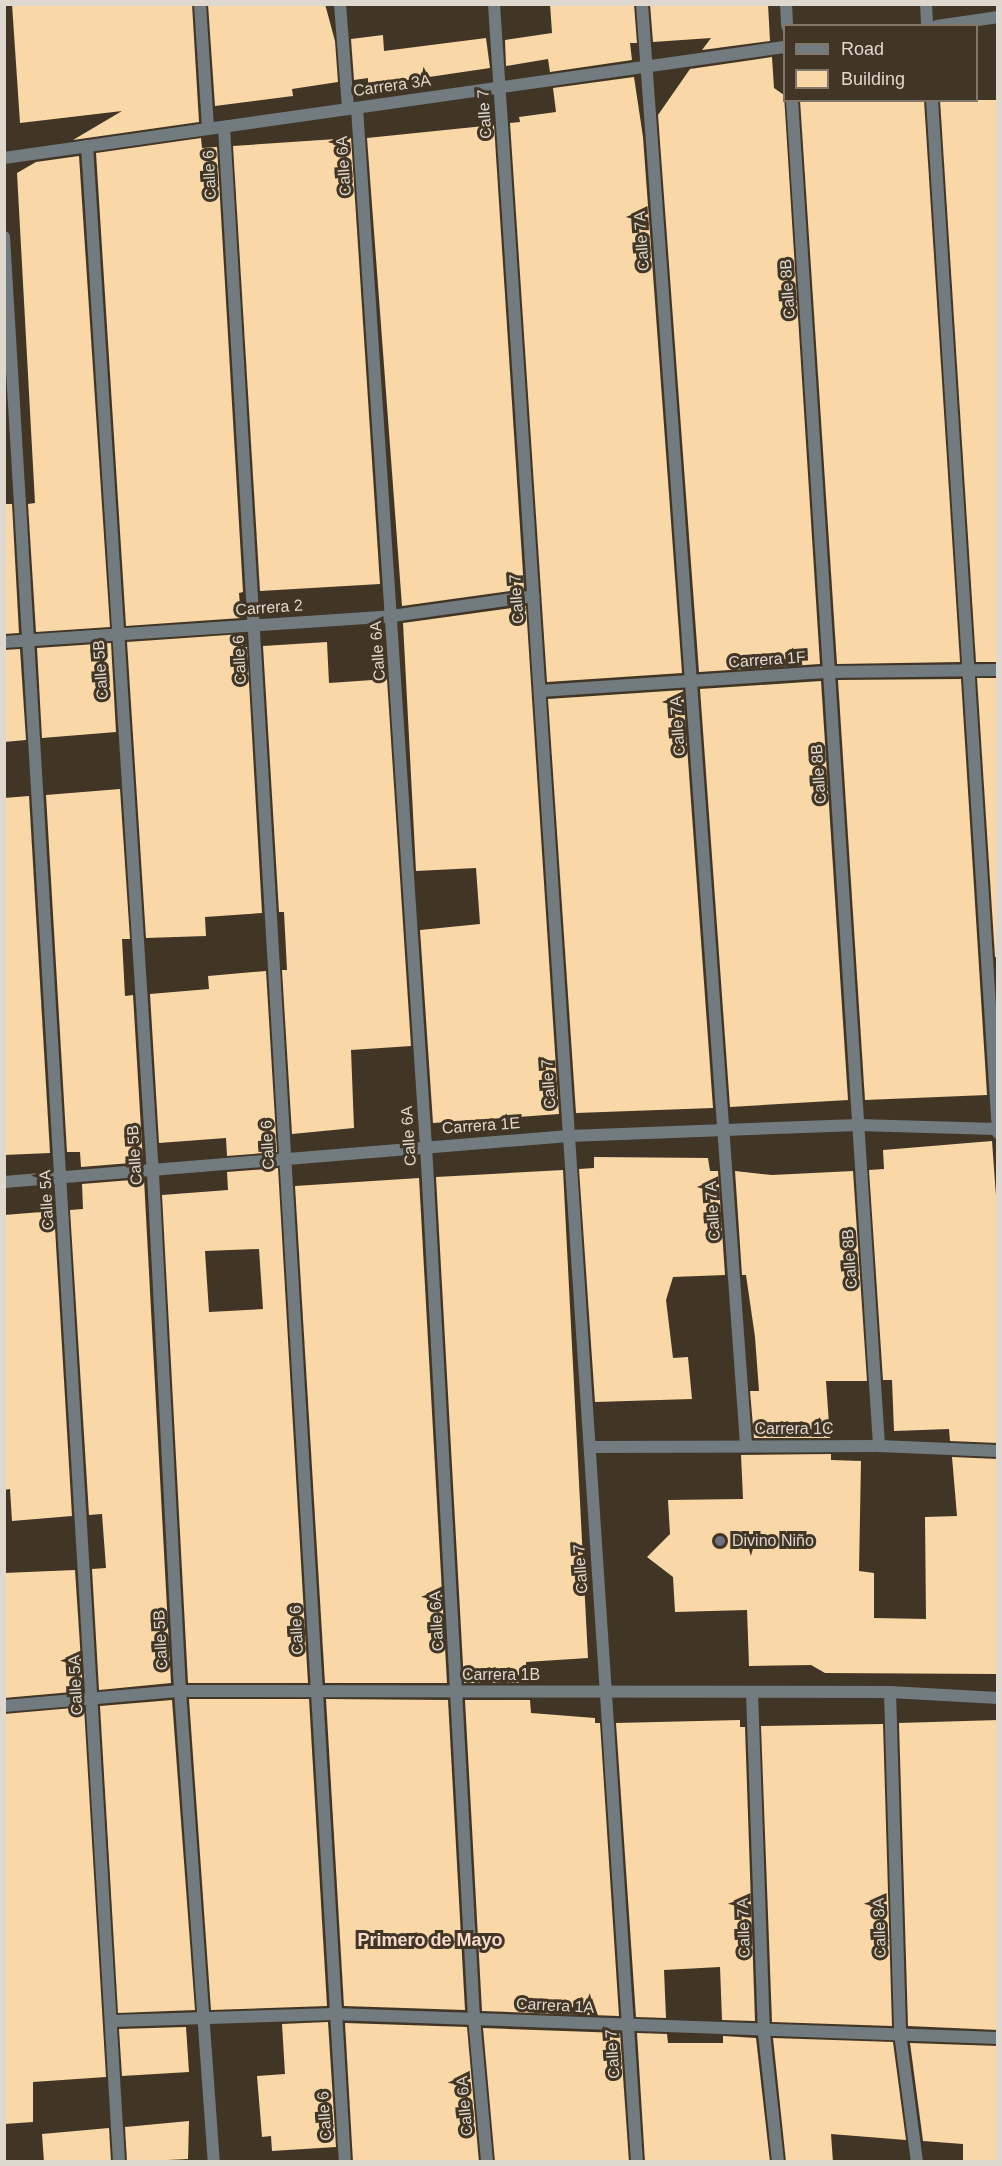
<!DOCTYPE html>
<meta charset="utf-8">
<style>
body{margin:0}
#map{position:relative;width:1002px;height:2166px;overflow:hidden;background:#413625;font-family:Arial,sans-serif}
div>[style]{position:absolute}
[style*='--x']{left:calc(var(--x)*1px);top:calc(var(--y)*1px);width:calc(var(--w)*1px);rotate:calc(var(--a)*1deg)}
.building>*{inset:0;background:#f9d7a7}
.minor>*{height:12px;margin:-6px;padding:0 6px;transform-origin:6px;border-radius:6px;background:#717b80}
.dots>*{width:16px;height:16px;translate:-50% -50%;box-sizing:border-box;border:3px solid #413625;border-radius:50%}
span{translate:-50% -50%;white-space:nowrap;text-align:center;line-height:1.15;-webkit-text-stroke:6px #413625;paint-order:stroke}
.street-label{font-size:16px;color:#dfd8ce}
.poi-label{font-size:16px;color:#dfd8ce}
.left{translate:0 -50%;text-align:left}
.neighbourhood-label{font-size:18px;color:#f8d9ca;font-weight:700}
.frame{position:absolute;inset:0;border:6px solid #dfd8ce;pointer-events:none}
.legend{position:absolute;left:783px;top:24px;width:195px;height:78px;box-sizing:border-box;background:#413625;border:2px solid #807769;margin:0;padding:8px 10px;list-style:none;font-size:18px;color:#dfd8ce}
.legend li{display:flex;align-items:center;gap:12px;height:30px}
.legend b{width:30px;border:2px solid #807769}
</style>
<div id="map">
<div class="building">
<div style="clip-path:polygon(12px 4px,192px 4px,199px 122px,73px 140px,122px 111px,20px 123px)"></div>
<div style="clip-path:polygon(208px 4px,325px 4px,335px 41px,338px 82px,292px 89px,293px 96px,215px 106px)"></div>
<div style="clip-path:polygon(550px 4px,634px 4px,637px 43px,630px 43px,632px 60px,550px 72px,548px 59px,506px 66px,505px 40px,552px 33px)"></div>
<div style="clip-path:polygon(650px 4px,768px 4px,770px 41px,702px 50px,711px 38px,653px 42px)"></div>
<div style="clip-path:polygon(383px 35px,384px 51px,486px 38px,490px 68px,368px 86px,368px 78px,354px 80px,351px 39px)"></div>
<div style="clip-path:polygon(772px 57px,774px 88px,784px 95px,820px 664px,699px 672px,658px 115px,690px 69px)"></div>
<div style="clip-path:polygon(634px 77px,643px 137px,682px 673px,547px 682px,510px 123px,520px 122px,519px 117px,556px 112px,553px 88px)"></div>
<div style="clip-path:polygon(800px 100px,924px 100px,960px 662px,837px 664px)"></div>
<div style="clip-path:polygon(940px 100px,998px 100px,998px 662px,976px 662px)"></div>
<div style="clip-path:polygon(494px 125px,524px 589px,402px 606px,367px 138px)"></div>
<div style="clip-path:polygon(201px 138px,202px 148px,217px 147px,243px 592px,239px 593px,241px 618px,126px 626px,96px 153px)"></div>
<div style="clip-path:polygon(351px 138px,380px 584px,260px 591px,233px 146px)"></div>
<div style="clip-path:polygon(79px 156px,110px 627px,36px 632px,28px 504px,35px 503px,17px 173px,36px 162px)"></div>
<div style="clip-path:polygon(4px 504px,12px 504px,19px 633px,4px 634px)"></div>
<div style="clip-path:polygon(526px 606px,559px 1114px,433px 1123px,420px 930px,480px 924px,476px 868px,416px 871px,403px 623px)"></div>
<div style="clip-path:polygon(242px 634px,243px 647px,247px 647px,262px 913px,205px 917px,206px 936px,146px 938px,127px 642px)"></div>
<div style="clip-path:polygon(327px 642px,329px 683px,387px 679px,411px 1046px,351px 1050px,354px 1128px,292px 1134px,282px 970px,287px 970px,284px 912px,279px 912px,263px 646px)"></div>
<div style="clip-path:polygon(111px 643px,116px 732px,42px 738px,37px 648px)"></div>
<div style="clip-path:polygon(20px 649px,26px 740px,4px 742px,4px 650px)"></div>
<div style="clip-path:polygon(977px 678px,998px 678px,998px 957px,995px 957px)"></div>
<div style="clip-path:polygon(961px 679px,987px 1095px,865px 1100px,838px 680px)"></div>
<div style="clip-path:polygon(821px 681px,848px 1100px,730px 1107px,700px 689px)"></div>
<div style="clip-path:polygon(683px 690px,713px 1108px,576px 1113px,548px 699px)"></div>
<div style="clip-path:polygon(120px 789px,130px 939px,122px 939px,125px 996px,133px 995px,143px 1162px,81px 1167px,80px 1152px,67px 1152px,46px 795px)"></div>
<div style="clip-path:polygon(29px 796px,50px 1153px,4px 1155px,4px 798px)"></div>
<div style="clip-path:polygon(266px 971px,277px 1152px,227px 1156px,226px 1138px,159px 1143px,150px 994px,209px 989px,208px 976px)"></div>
<div style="clip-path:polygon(992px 1141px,998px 1223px,998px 1443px,950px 1441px,949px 1429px,894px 1431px,892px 1380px,883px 1380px,869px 1170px,884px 1169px,883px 1150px)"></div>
<div style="clip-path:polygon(594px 1157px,708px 1158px,710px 1171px,718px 1171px,725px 1275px,673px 1277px,666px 1300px,673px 1358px,688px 1357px,692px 1399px,595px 1402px,579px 1169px,594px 1168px)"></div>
<div style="clip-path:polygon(evenodd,278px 1168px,308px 1683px,188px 1683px,162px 1195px,228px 1190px,227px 1172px,278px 1168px,259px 1249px,263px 1309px,209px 1312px,205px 1251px,259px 1249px)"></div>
<div style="clip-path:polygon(563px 1170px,588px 1658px,526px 1662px,528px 1683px,464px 1683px,436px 1177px)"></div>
<div style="clip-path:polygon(735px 1171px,772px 1175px,853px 1171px,867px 1381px,826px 1381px,830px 1438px,754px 1438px,750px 1391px,759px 1391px,755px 1337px,746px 1275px,742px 1275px)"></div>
<div style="clip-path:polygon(419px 1178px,447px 1683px,325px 1683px,295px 1186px)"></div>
<div style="clip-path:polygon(144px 1179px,171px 1683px,99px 1690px,92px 1569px,106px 1568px,102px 1514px,89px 1515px,70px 1210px,83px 1209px,82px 1184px)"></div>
<div style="clip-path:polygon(54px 1211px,72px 1516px,12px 1521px,10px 1489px,4px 1490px,4px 1215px)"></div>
<div style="clip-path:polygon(831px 1454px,831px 1460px,861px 1461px,859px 1571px,874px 1573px,874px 1618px,926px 1619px,925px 1517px,957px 1516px,952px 1457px,998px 1459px,998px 1674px,825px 1673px,811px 1665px,749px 1666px,747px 1610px,675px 1612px,673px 1577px,647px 1557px,670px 1534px,668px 1500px,743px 1499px,741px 1455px)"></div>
<div style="clip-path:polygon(75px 1570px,83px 1691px,4px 1698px,4px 1573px)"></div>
<div style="clip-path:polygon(189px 1699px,309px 1699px,327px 2006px,211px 2010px)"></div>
<div style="clip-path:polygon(326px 1699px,448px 1700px,465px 2010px,344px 2006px)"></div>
<div style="clip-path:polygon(172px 1700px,195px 2010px,118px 2013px,100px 1706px)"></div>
<div style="clip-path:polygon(465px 1700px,530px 1700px,531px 1713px,595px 1718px,595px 1723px,600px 1723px,619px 2016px,482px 2011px)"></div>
<div style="clip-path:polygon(84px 1707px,106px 2077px,33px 2082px,33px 2122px,4px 2124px,4px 1714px)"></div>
<div style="clip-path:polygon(740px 1720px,740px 1727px,745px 1727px,755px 2021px,722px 2020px,720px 1967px,664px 1970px,666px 2018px,636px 2017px,616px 1723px)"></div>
<div style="clip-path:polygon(998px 1720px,998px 2030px,908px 2026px,899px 1723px)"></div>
<div style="clip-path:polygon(883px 1724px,892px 2026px,772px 2022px,761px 1726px)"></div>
<div style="clip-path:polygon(328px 2022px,336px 2147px,272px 2151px,271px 2136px,262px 2137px,257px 2076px,285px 2074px,282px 2024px)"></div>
<div style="clip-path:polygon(345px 2023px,467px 2027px,479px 2162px,353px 2162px)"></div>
<div style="clip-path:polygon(186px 2027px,189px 2072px,122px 2076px,119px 2029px)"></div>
<div style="clip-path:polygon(483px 2028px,620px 2033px,629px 2162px,495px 2162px)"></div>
<div style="clip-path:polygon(637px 2033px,667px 2034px,668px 2043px,723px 2043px,723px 2036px,756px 2038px,770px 2162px,645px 2162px)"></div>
<div style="clip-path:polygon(773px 2038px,893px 2042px,906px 2140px,831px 2134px,833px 2162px,786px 2162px)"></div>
<div style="clip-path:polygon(910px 2043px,998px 2046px,998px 2162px,963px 2162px,963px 2144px,923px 2141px)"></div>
<div style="clip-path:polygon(189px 2121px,188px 2159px,127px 2162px,125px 2127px)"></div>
<div style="clip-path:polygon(109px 2128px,111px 2162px,44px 2162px,42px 2134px)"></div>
</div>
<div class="minor">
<div style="--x:200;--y:4;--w:125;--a:86.3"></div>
<div style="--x:340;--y:4;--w:105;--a:85.6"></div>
<div style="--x:494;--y:4;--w:2163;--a:86.21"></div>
<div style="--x:642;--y:4;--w:1445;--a:85.87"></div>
<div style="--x:786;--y:4;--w:22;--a:87"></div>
<div style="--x:926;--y:4;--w:22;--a:87"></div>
<div style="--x:937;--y:26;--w:62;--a:-8.4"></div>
<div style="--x:792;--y:100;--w:1349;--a:86.3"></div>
<div style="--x:932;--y:100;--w:1035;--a:86.34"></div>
<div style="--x:357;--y:108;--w:1040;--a:86.2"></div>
<div style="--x:426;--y:1146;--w:873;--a:86.85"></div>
<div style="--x:474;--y:2018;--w:145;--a:84.8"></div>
<div style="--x:224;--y:127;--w:2039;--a:86.6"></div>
<div style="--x:87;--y:146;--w:1030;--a:86.33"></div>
<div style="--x:153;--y:1174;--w:518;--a:87.01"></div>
<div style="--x:180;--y:1691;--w:472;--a:85.9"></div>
<div style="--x:4;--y:158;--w:788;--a:-8.1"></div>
<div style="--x:4;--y:237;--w:1928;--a:86.58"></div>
<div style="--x:4;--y:642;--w:389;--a:-3.8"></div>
<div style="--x:392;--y:616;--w:143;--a:-8"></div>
<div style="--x:540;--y:691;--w:290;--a:-3.8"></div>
<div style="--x:829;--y:672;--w:169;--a:-0.7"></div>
<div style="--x:4;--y:1182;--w:567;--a:-4.65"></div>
<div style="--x:569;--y:1136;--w:289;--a:-2.2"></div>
<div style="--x:858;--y:1125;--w:139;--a:1.6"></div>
<div style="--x:590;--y:1447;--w:289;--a:-0.2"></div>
<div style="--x:879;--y:1446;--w:119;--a:2.4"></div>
<div style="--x:752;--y:1692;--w:341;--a:88"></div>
<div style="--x:764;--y:2033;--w:130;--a:83.8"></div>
<div style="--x:890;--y:1692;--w:341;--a:88.3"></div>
<div style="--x:900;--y:2033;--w:130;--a:82.5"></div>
<div style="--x:4;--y:1706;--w:177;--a:-4.9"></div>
<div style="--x:180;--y:1691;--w:710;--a:0.08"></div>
<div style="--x:890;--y:1692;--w:108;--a:3.2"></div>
<div style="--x:111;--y:2021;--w:223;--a:-1.8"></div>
<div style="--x:334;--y:2014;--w:664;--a:2.07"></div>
</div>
<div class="dots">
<div style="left:720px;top:1541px;background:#6b7280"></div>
</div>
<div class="street-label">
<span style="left:392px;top:86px;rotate:-8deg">Carrera 3A</span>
<span style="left:485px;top:114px;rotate:-94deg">Calle 7</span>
<span style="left:344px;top:166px;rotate:-94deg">Calle 6A</span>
<span style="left:210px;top:175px;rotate:-93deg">Calle 6</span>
<span style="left:642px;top:241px;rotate:-94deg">Calle 7A</span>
<span style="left:788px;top:289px;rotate:-94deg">Calle 8B</span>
<span style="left:517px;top:599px;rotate:-94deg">Calle 7</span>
<span style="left:269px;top:608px;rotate:-4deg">Carrera 2</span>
<span style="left:378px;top:651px;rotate:-94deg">Calle 6A</span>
<span style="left:240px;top:660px;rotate:-93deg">Calle 6</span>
<span style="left:767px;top:660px;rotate:-4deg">Carrera 1F</span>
<span style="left:101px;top:670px;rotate:-94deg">Calle 5B</span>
<span style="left:678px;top:726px;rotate:-94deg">Calle 7A</span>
<span style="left:819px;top:774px;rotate:-94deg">Calle 8B</span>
<span style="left:549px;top:1084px;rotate:-94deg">Calle 7</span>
<span style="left:481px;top:1126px;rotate:-4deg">Carrera 1E</span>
<span style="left:409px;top:1136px;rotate:-94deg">Calle 6A</span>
<span style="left:268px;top:1145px;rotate:-93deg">Calle 6</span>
<span style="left:135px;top:1155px;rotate:-94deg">Calle 5B</span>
<span style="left:47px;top:1200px;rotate:-93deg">Calle 5A</span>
<span style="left:713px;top:1211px;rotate:-94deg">Calle 7A</span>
<span style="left:850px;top:1259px;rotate:-94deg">Calle 8B</span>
<span style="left:794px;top:1429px">Carrera 1C</span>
<span style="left:581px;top:1569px;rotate:-94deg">Calle 7</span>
<span style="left:437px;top:1621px;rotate:-93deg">Calle 6A</span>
<span style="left:297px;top:1630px;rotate:-93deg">Calle 6</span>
<span style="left:161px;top:1640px;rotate:-93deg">Calle 5B</span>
<span style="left:501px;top:1675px">Carrera 1B</span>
<span style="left:76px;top:1685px;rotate:-93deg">Calle 5A</span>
<span style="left:744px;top:1928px;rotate:-92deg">Calle 7A</span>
<span style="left:880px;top:1928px;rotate:-92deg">Calle 8A</span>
<span style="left:555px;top:2006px;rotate:3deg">Carrera 1A</span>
<span style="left:613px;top:2054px;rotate:-94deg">Calle 7</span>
<span style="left:465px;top:2106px;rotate:-95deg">Calle 6A</span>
<span style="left:325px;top:2116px;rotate:-94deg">Calle 6</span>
</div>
<div class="poi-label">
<span class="left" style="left:732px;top:1541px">Divino Niño</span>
</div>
<div class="neighbourhood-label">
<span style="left:430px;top:1940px">Primero de Mayo</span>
</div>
<div class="frame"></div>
<ul class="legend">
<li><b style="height:8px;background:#717b80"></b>Road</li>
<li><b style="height:16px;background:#f9d7a7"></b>Building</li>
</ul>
</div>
